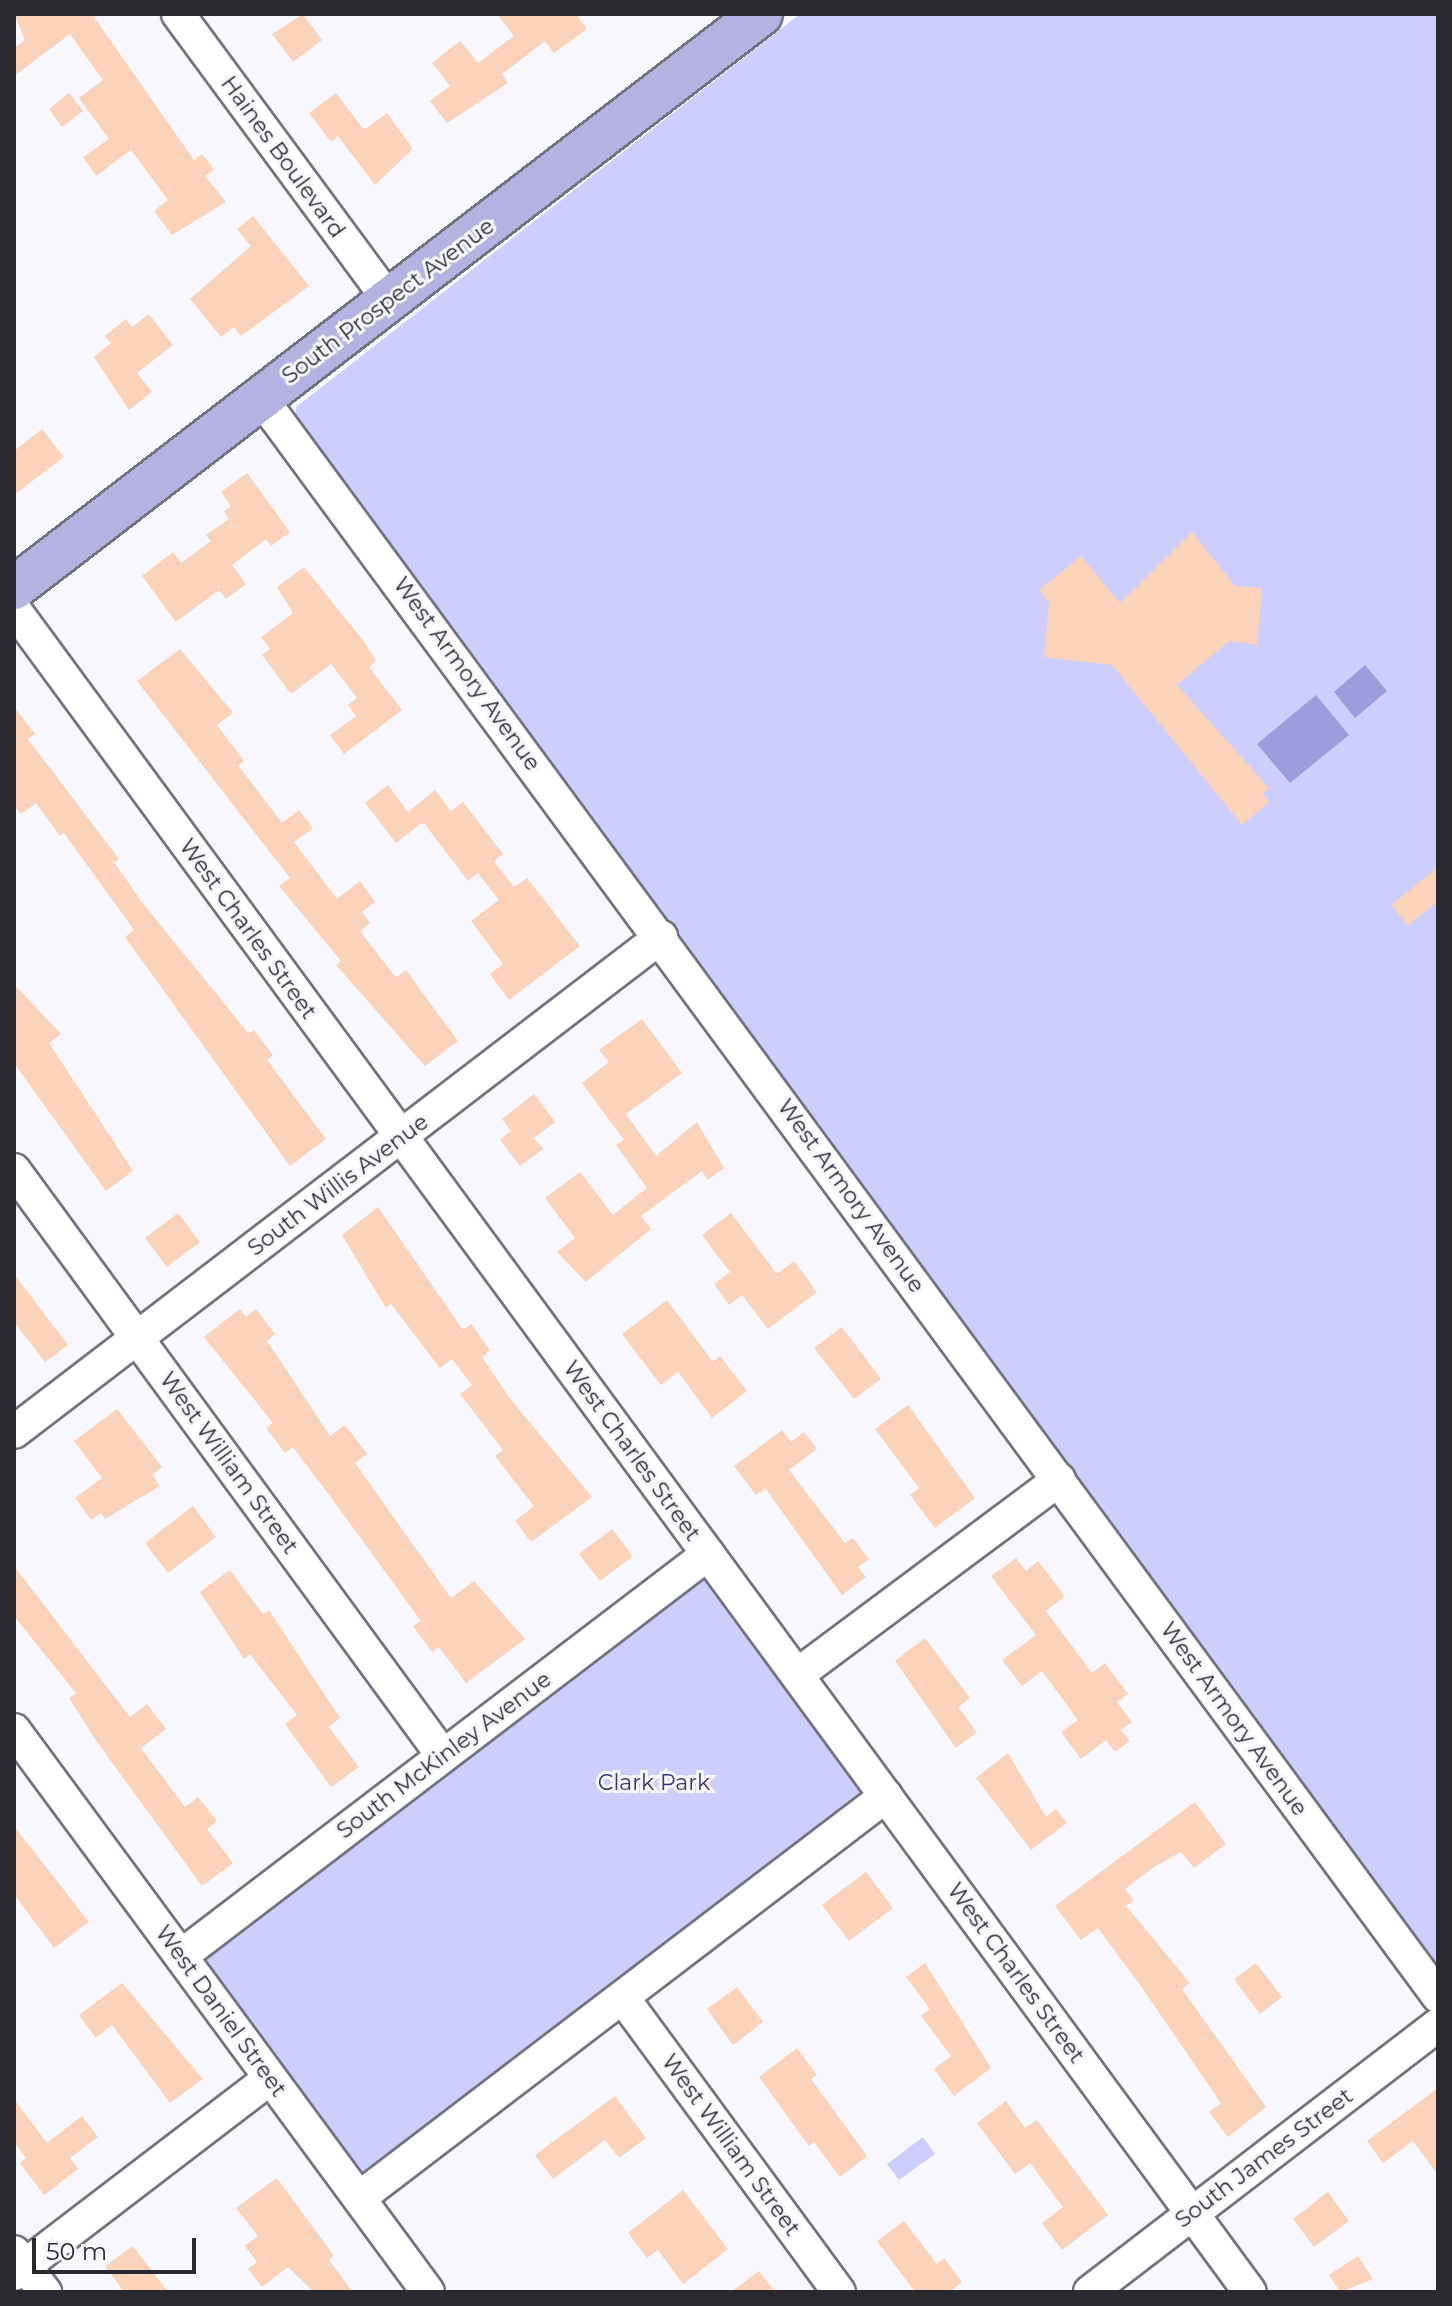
<!DOCTYPE html>
<style>
body{margin:0}
#map{position:relative;width:1452px;height:2306px;overflow:hidden;background:#f7f7fd;font-family:Montserrat,sans-serif}
div>[style]{position:absolute}
[style*='--x']{left:calc(var(--x)*1px);top:calc(var(--y)*1px);width:calc(var(--w)*1px);rotate:calc(var(--a)*1deg)}
.green>*{inset:0;background:#cdcefc}
.water>*{inset:0;background:#9d9cdd}
.building>*{inset:0;background:#fad3ba}
.roads{filter:drop-shadow(2px 0 #737380) drop-shadow(-2px 0 #737380) drop-shadow(0 2px #737380) drop-shadow(0 -2px #737380)}
.minor>*{height:32px;margin:-16px;padding:0 16px;transform-origin:16px;border-radius:16px;background:#fff}
.major>*{height:42px;margin:-21px;padding:0 21px;transform-origin:21px;border-radius:21px;background:#b4b2e0}
span{translate:-50% -50%;white-space:nowrap;text-align:center;line-height:1.15;-webkit-text-stroke:6px #f7f7fd;paint-order:stroke}
.street-label{font-size:22px;color:#29292f}
.park-label{font-size:22px;color:#3b327d}
.frame{position:absolute;inset:0;border:16px solid #29292f;pointer-events:none}
.scale{position:absolute;left:32px;top:2238px;width:164px;height:36px;box-sizing:border-box;border:4px solid #29292f;border-top:0;padding-left:10px;font-size:24px;line-height:28px;white-space:nowrap;color:#29292f;-webkit-text-stroke:6px #f7f7fd;paint-order:stroke}
</style>
<div id="map">
<div class="green">
<div style="clip-path:polygon(800px 14px,1438px 14px,1438px 1972px,295px 418px,296px 407px)"></div>
<div style="clip-path:polygon(704px 1570px,868px 1795px,359px 2181px,192px 1959px)"></div>
<div style="clip-path:polygon(923px 2137px,935px 2154px,899px 2180px,887px 2164px)"></div>
</div>
<div class="water">
<div style="clip-path:polygon(1365px 665px,1387px 691px,1355px 718px,1334px 692px)"></div>
<div style="clip-path:polygon(1316px 695px,1349px 735px,1290px 783px,1257px 744px)"></div>
</div>
<div class="building">
<div style="clip-path:polygon(14px 14px,92px 14px,194px 160px,202px 154px,214px 169px,205px 176px,226px 202px,172px 235px,154px 211px,168px 200px,131px 150px,96px 176px,83px 157px,109px 139px,79px 98px,103px 80px,70px 34px,14px 76px,14px 48px,25px 40px)"></div>
<div style="clip-path:polygon(303px 14px,322px 40px,293px 62px,272px 34px)"></div>
<div style="clip-path:polygon(497px 14px,576px 14px,587px 29px,554px 53px,545px 41px,502px 74px,508px 83px,447px 123px,430px 101px,450px 86px,432px 63px,460px 41px,478px 63px,514px 36px)"></div>
<div style="clip-path:polygon(69px 93px,83px 111px,62px 127px,49px 109px)"></div>
<div style="clip-path:polygon(336px 93px,364px 130px,387px 113px,413px 149px,375px 185px,338px 136px,331px 142px,309px 113px)"></div>
<div style="clip-path:polygon(253px 216px,309px 286px,241px 336px,234px 327px,221px 337px,190px 299px,251px 246px,237px 229px)"></div>
<div style="clip-path:polygon(149px 314px,173px 345px,137px 373px,152px 392px,129px 410px,94px 357px,111px 343px,105px 336px,126px 319px,132px 327px)"></div>
<div style="clip-path:polygon(42px 429px,64px 457px,14px 495px,14px 451px)"></div>
<div style="clip-path:polygon(247px 473px,290px 532px,271px 546px,266px 539px,232px 565px,246px 584px,226px 599px,219px 590px,176px 622px,142px 576px,173px 552px,181px 563px,211px 541px,206px 535px,229px 519px,224px 511px,231px 506px,221px 492px)"></div>
<div style="clip-path:polygon(1192px 532px,1235px 586px,1262px 588px,1257px 645px,1229px 641px,1177px 685px,1269px 788px,1262px 794px,1269px 802px,1242px 825px,1112px 665px,1044px 657px,1049px 602px,1039px 590px,1081px 556px,1120px 603px)"></div>
<div style="clip-path:polygon(304px 567px,366px 644px,376px 661px,369px 667px,402px 710px,344px 754px,330px 735px,356px 716px,348px 705px,357px 698px,331px 664px,291px 694px,262px 655px,270px 649px,261px 637px,293px 613px,277px 587px)"></div>
<div style="clip-path:polygon(180px 649px,233px 713px,217px 725px,244px 761px,238px 765px,282px 823px,299px 810px,313px 828px,294px 842px,337px 899px,360px 881px,375px 902px,362px 912px,370px 923px,360px 931px,396px 978px,406px 970px,458px 1041px,425px 1066px,336px 965px,341px 961px,279px 886px,290px 878px,137px 681px)"></div>
<div style="clip-path:polygon(14px 707px,35px 734px,28px 739px,119px 859px,114px 862px,141px 901px,249px 1034px,254px 1030px,273px 1055px,267px 1060px,326px 1139px,290px 1166px,125px 937px,134px 930px,64px 833px,60px 836px,36px 803px,21px 814px,14px 806px)"></div>
<div style="clip-path:polygon(388px 785px,408px 812px,435px 790px,451px 811px,463px 802px,503px 854px,494px 861px,514px 887px,527px 878px,580px 946px,509px 1000px,490px 974px,503px 964px,471px 921px,499px 900px,478px 873px,468px 881px,423px 822px,396px 843px,365px 803px)"></div>
<div style="clip-path:polygon(1438px 867px,1438px 901px,1408px 926px,1391px 905px)"></div>
<div style="clip-path:polygon(14px 984px,61px 1034px,49px 1043px,133px 1171px,106px 1191px,14px 1063px)"></div>
<div style="clip-path:polygon(642px 1019px,682px 1073px,626px 1114px,656px 1156px,697px 1122px,724px 1168px,708px 1180px,702px 1171px,641px 1216px,651px 1229px,586px 1282px,557px 1252px,575px 1238px,545px 1198px,580px 1172px,613px 1215px,647px 1188px,616px 1145px,624px 1140px,582px 1083px,609px 1062px,599px 1050px)"></div>
<div style="clip-path:polygon(534px 1094px,555px 1122px,534px 1138px,543px 1149px,520px 1166px,500px 1140px,511px 1131px,502px 1119px)"></div>
<div style="clip-path:polygon(378px 1207px,463px 1330px,471px 1324px,490px 1350px,482px 1357px,511px 1400px,592px 1497px,531px 1542px,515px 1521px,534px 1506px,495px 1456px,503px 1450px,460px 1394px,472px 1385px,452px 1359px,440px 1368px,391px 1304px,386px 1308px,342px 1235px)"></div>
<div style="clip-path:polygon(178px 1213px,200px 1242px,167px 1267px,145px 1238px)"></div>
<div style="clip-path:polygon(731px 1213px,777px 1274px,794px 1261px,817px 1292px,768px 1329px,742px 1295px,729px 1305px,714px 1284px,730px 1272px,702px 1235px)"></div>
<div style="clip-path:polygon(14px 1274px,68px 1345px,45px 1362px,14px 1322px)"></div>
<div style="clip-path:polygon(667px 1300px,713px 1362px,720px 1356px,747px 1391px,712px 1418px,678px 1372px,661px 1385px,622px 1334px)"></div>
<div style="clip-path:polygon(240px 1309px,246px 1317px,256px 1309px,275px 1334px,267px 1341px,330px 1436px,345px 1425px,367px 1454px,355px 1463px,451px 1598px,474px 1581px,525px 1639px,466px 1683px,439px 1647px,432px 1652px,413px 1626px,421px 1621px,330px 1496px,293px 1447px,285px 1453px,266px 1428px,273px 1423px,204px 1337px)"></div>
<div style="clip-path:polygon(842px 1327px,881px 1379px,854px 1399px,814px 1348px)"></div>
<div style="clip-path:polygon(908px 1405px,975px 1498px,935px 1528px,910px 1495px,919px 1488px,875px 1429px)"></div>
<div style="clip-path:polygon(117px 1409px,162px 1467px,152px 1475px,160px 1486px,105px 1519px,101px 1513px,91px 1520px,75px 1498px,102px 1478px,74px 1441px)"></div>
<div style="clip-path:polygon(782px 1430px,791px 1442px,804px 1432px,817px 1449px,789px 1470px,845px 1543px,853px 1538px,869px 1559px,858px 1567px,866px 1577px,842px 1595px,765px 1488px,756px 1495px,734px 1466px)"></div>
<div style="clip-path:polygon(193px 1506px,216px 1537px,168px 1573px,145px 1543px)"></div>
<div style="clip-path:polygon(612px 1529px,633px 1556px,600px 1581px,579px 1554px)"></div>
<div style="clip-path:polygon(1016px 1558px,1026px 1571px,1038px 1561px,1065px 1596px,1046px 1611px,1092px 1673px,1105px 1663px,1128px 1694px,1117px 1702px,1132px 1722px,1121px 1730px,1130px 1741px,1115px 1752px,1106px 1740px,1081px 1759px,1061px 1732px,1078px 1720px,1042px 1671px,1022px 1686px,1002px 1660px,1036px 1635px,991px 1576px)"></div>
<div style="clip-path:polygon(14px 1566px,130px 1717px,147px 1704px,166px 1729px,141px 1748px,185px 1807px,198px 1797px,217px 1821px,207px 1829px,233px 1863px,202px 1886px,97px 1742px,69px 1698px,76px 1693px,14px 1616px)"></div>
<div style="clip-path:polygon(230px 1570px,263px 1614px,269px 1610px,340px 1718px,329px 1727px,359px 1767px,331px 1787px,285px 1724px,297px 1715px,250px 1654px,244px 1659px,200px 1592px)"></div>
<div style="clip-path:polygon(925px 1638px,970px 1698px,958px 1707px,977px 1732px,956px 1748px,895px 1661px)"></div>
<div style="clip-path:polygon(1008px 1753px,1046px 1817px,1056px 1809px,1067px 1823px,1031px 1850px,976px 1778px)"></div>
<div style="clip-path:polygon(1195px 1802px,1226px 1844px,1194px 1868px,1181px 1852px,1154px 1867px,1125px 1889px,1134px 1900px,1126px 1906px,1190px 1983px,1182px 1989px,1266px 2107px,1228px 2137px,1209px 2112px,1221px 2103px,1138px 1982px,1098px 1928px,1081px 1940px,1055px 1906px)"></div>
<div style="clip-path:polygon(14px 1826px,89px 1922px,54px 1948px,14px 1894px)"></div>
<div style="clip-path:polygon(866px 1872px,893px 1908px,849px 1941px,822px 1905px)"></div>
<div style="clip-path:polygon(925px 1963px,991px 2068px,954px 2096px,934px 2069px,951px 2056px,921px 2016px,930px 2009px,906px 1977px)"></div>
<div style="clip-path:polygon(1256px 1963px,1282px 1997px,1260px 2014px,1234px 1979px)"></div>
<div style="clip-path:polygon(122px 1983px,203px 2079px,170px 2103px,112px 2025px,96px 2038px,79px 2015px)"></div>
<div style="clip-path:polygon(737px 1987px,763px 2022px,733px 2045px,707px 2009px)"></div>
<div style="clip-path:polygon(797px 2048px,817px 2075px,811px 2079px,867px 2156px,840px 2177px,814px 2142px,809px 2146px,759px 2077px)"></div>
<div style="clip-path:polygon(1438px 2088px,1438px 2175px,1413px 2141px,1383px 2163px,1367px 2141px)"></div>
<div style="clip-path:polygon(615px 2096px,646px 2138px,619px 2158px,605px 2140px,553px 2179px,535px 2155px)"></div>
<div style="clip-path:polygon(14px 2099px,47px 2143px,82px 2116px,98px 2137px,70px 2158px,78px 2169px,44px 2195px,20px 2163px,26px 2158px,14px 2142px)"></div>
<div style="clip-path:polygon(1006px 2101px,1025px 2128px,1037px 2120px,1108px 2215px,1062px 2250px,1042px 2223px,1063px 2207px,1030px 2163px,1015px 2174px,977px 2123px)"></div>
<div style="clip-path:polygon(277px 2178px,334px 2256px,329px 2260px,353px 2292px,314px 2292px,288px 2267px,262px 2287px,248px 2269px,257px 2262px,245px 2246px,258px 2236px,236px 2208px)"></div>
<div style="clip-path:polygon(683px 2190px,728px 2249px,683px 2284px,658px 2250px,647px 2258px,628px 2233px)"></div>
<div style="clip-path:polygon(1328px 2192px,1349px 2221px,1314px 2247px,1293px 2219px)"></div>
<div style="clip-path:polygon(904px 2221px,937px 2264px,944px 2258px,962px 2282px,949px 2292px,915px 2292px,877px 2241px)"></div>
<div style="clip-path:polygon(133px 2246px,168px 2292px,124px 2292px,105px 2266px)"></div>
<div style="clip-path:polygon(1358px 2256px,1373px 2279px,1340px 2292px,1329px 2275px)"></div>
<div style="clip-path:polygon(759px 2271px,775px 2292px,731px 2292px)"></div>
</div>
<div class="roads">
<div class="minor">
<div style="--x:178;--y:14;--w:355;--a:53.6"></div>
<div style="--x:261;--y:398;--w:1985;--a:53.63"></div>
<div style="--x:14;--y:609;--w:2088;--a:53.71"></div>
<div style="--x:14;--y:1170;--w:726;--a:53.79"></div>
<div style="--x:14;--y:1432;--w:815;--a:-37.42"></div>
<div style="--x:797;--y:1675;--w:327;--a:-36.7"></div>
<div style="--x:14;--y:1730;--w:698;--a:53.62"></div>
<div style="--x:181;--y:1956;--w:663;--a:-37.34"></div>
<div style="--x:623;--y:1998;--w:365;--a:53.7"></div>
<div style="--x:359;--y:2198;--w:663;--a:-37.34"></div>
<div style="--x:14;--y:2252;--w:51;--a:52.2"></div>
<div style="--x:14;--y:2274;--w:322;--a:-37.4"></div>
<div style="--x:1090;--y:2292;--w:439;--a:-37.5"></div>
</div>
<div class="major">
<div style="--x:14;--y:588;--w:942;--a:-37.54"></div>
</div>
</div>
<div class="street-label">
<span style="left:283px;top:157px;rotate:54deg">Haines Boulevard</span>
<span style="left:388px;top:301px;rotate:-37deg">South Prospect Avenue</span>
<span style="left:467px;top:674px;rotate:54deg">West Armory Avenue</span>
<span style="left:248px;top:929px;rotate:54deg">West Charles Street</span>
<span style="left:338px;top:1185px;rotate:-37deg">South Willis Avenue</span>
<span style="left:851px;top:1196px;rotate:54deg">West Armory Avenue</span>
<span style="left:632px;top:1451px;rotate:54deg">West Charles Street</span>
<span style="left:229px;top:1463px;rotate:54deg">West William Street</span>
<span style="left:1234px;top:1719px;rotate:54deg">West Armory Avenue</span>
<span style="left:444px;top:1755px;rotate:-37deg">South McKinley Avenue</span>
<span style="left:1016px;top:1973px;rotate:54deg">West Charles Street</span>
<span style="left:221px;top:2011px;rotate:54deg">West Daniel Street</span>
<span style="left:731px;top:2145px;rotate:54deg">West William Street</span>
<span style="left:1264px;top:2158px;rotate:-37deg">South James Street</span>
</div>
<div class="park-label">
<span style="left:654px;top:1783px">Clark Park</span>
</div>
<div class="frame"></div>
<div class="scale">50 m</div>
</div>
